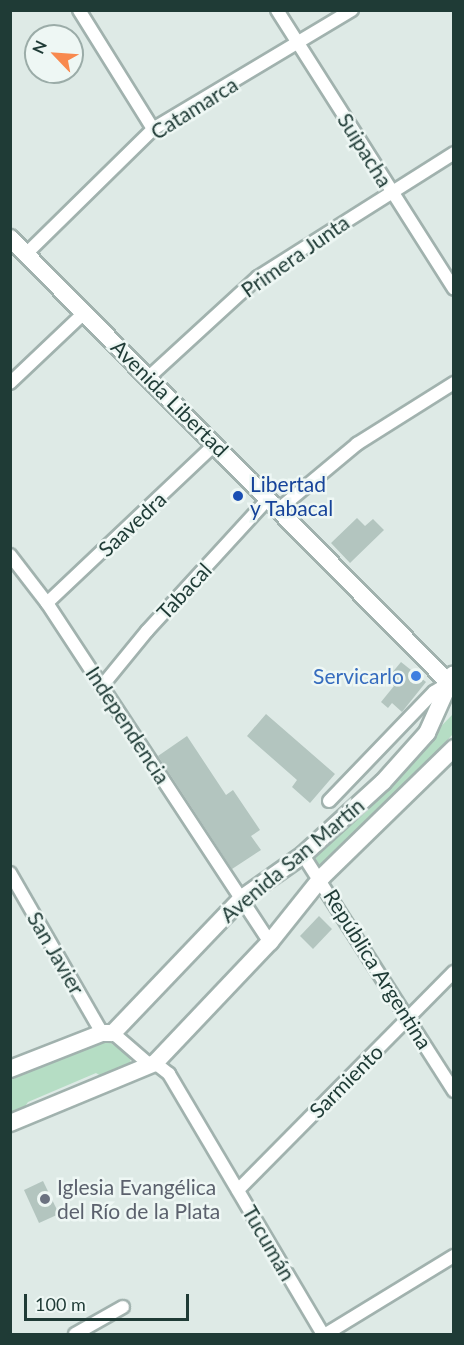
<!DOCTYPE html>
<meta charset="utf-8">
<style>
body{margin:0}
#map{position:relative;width:464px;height:1345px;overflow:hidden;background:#deeae6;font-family:Lato,sans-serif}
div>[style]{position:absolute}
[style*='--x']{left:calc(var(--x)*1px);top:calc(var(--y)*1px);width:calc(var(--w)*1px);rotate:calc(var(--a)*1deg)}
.green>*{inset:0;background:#b5ddc4}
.building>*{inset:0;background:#b3c5bf}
.roads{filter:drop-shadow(2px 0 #a1b2ae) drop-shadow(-2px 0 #a1b2ae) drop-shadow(0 2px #a1b2ae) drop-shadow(0 -2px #a1b2ae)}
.minor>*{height:12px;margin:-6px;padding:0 6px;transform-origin:6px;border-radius:6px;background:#fff}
.secondary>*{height:16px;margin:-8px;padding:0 8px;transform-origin:8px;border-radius:8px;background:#fff}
.dots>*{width:16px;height:16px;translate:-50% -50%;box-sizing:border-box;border:3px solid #eef7f4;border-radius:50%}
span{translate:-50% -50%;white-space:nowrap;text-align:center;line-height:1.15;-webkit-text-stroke:5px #eef7f4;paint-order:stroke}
.street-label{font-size:21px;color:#1f3b36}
.transit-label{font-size:21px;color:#164399}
.left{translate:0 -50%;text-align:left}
.shop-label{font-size:21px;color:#366cbe}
.right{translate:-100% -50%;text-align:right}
.worship-label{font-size:21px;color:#5b616d}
.frame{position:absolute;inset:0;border:12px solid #1f3b36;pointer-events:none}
.north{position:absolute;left:24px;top:24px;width:60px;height:60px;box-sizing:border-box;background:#eef7f4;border:2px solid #9baca8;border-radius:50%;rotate:295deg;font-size:16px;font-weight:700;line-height:24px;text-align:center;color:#1f3b36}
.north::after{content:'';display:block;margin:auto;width:21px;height:27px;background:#f8894e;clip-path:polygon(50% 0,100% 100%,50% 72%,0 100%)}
.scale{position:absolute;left:24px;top:1294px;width:165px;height:27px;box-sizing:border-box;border:3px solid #1f3b36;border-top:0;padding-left:8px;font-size:18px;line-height:21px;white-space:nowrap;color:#1f3b36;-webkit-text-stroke:4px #eef7f4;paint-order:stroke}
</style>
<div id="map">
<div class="green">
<div style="clip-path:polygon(453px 714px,453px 734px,323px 873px,313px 857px)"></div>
<div style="clip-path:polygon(100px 1041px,108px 1041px,130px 1057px,131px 1066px,104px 1078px,96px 1073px,28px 1102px,19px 1115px,11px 1118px,11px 1077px)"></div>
</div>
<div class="building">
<div style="clip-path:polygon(357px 518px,365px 526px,373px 519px,384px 530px,350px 563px,331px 543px)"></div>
<div style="clip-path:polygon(401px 662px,426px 682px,402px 712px,392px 703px,388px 708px,381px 702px,394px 686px,386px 680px)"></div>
<div style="clip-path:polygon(266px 714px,335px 774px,310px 803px,292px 787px,297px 780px,247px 736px)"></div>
<div style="clip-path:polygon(187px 736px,226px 795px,233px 790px,260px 830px,251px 836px,261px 850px,232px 869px,158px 756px)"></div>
<div style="clip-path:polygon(319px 916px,332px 929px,313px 949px,300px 936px)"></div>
<div style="clip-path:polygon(43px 1181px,59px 1214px,39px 1223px,24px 1190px)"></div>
</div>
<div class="roads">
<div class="minor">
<div style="--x:79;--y:10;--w:140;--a:58.1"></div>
<div style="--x:277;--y:10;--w:330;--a:57.6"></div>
<div style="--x:27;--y:253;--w:177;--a:-44.5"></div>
<div style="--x:153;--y:129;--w:232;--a:-30.9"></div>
<div style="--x:149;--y:377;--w:148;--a:-42.5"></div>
<div style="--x:258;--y:277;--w:232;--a:-32.3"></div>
<div style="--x:10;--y:383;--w:103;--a:-43.4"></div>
<div style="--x:279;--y:509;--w:102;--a:-39.8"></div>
<div style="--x:357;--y:444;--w:115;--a:-32.2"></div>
<div style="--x:10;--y:555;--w:61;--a:52.4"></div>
<div style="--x:47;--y:603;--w:406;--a:56.7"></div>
<div style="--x:47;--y:603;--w:231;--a:-43.4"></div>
<div style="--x:102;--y:686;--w:71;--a:-50.7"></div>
<div style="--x:147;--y:631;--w:180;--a:-47.5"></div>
<div style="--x:329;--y:801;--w:151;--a:-46.1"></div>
<div style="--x:434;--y:692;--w:17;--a:-31"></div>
<div style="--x:303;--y:855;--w:280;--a:57.4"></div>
<div style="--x:10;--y:873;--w:185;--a:60.1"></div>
<div style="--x:113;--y:1033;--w:49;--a:40.9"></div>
<div style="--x:155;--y:1063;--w:18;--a:38"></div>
<div style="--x:169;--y:1074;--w:302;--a:59.4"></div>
<div style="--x:238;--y:1190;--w:307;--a:-45.3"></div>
<div style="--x:75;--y:1334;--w:55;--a:-29.4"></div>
<div style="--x:326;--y:1334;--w:150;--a:-31.4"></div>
</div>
<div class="secondary">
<div style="--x:10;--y:238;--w:632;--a:45.38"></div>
<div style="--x:10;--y:1069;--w:99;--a:-21.4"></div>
<div style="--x:102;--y:1033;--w:11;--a:0"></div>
<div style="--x:113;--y:1033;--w:187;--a:-46.3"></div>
<div style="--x:242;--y:898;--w:75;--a:-35.2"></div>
<div style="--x:303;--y:855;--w:108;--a:-42.4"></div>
<div style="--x:383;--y:782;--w:66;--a:-48.1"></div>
<div style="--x:427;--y:733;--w:64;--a:-65.9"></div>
<div style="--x:10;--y:1123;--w:157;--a:-22.5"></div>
<div style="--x:155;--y:1063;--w:167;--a:-46.5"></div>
<div style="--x:270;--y:942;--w:82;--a:-51.4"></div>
<div style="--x:321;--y:878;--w:186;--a:-44.3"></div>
</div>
</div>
<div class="dots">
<div style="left:238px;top:496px;background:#1a4fb4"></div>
<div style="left:416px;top:676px;background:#3f7fe0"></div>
<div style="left:45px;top:1199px;background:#6b7280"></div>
</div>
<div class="street-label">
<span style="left:194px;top:108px;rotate:-32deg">Catamarca</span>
<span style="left:365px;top:150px;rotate:58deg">Suipacha</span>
<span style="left:295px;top:256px;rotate:-35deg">Primera Junta</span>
<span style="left:170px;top:398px;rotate:45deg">Avenida Libertad</span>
<span style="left:132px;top:524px;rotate:-43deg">Saavedra</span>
<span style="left:184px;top:591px;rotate:-47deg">Tabacal</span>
<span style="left:128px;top:725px;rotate:57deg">Independencia</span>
<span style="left:292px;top:860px;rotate:-40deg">Avenida San Martín</span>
<span style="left:56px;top:953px;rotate:60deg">San Javier</span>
<span style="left:378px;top:969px;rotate:58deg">República Argentina</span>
<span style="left:346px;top:1081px;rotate:-45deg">Sarmiento</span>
<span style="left:269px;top:1243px;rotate:60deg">Tucumán</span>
</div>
<div class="transit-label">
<span class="left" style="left:250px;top:496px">Libertad<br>y Tabacal</span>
</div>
<div class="shop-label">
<span class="right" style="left:404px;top:676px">Servicarlo</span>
</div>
<div class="worship-label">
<span class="left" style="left:57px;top:1199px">Iglesia Evangélica<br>del Río de la Plata</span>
</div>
<div class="frame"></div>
<div class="north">N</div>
<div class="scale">100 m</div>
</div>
